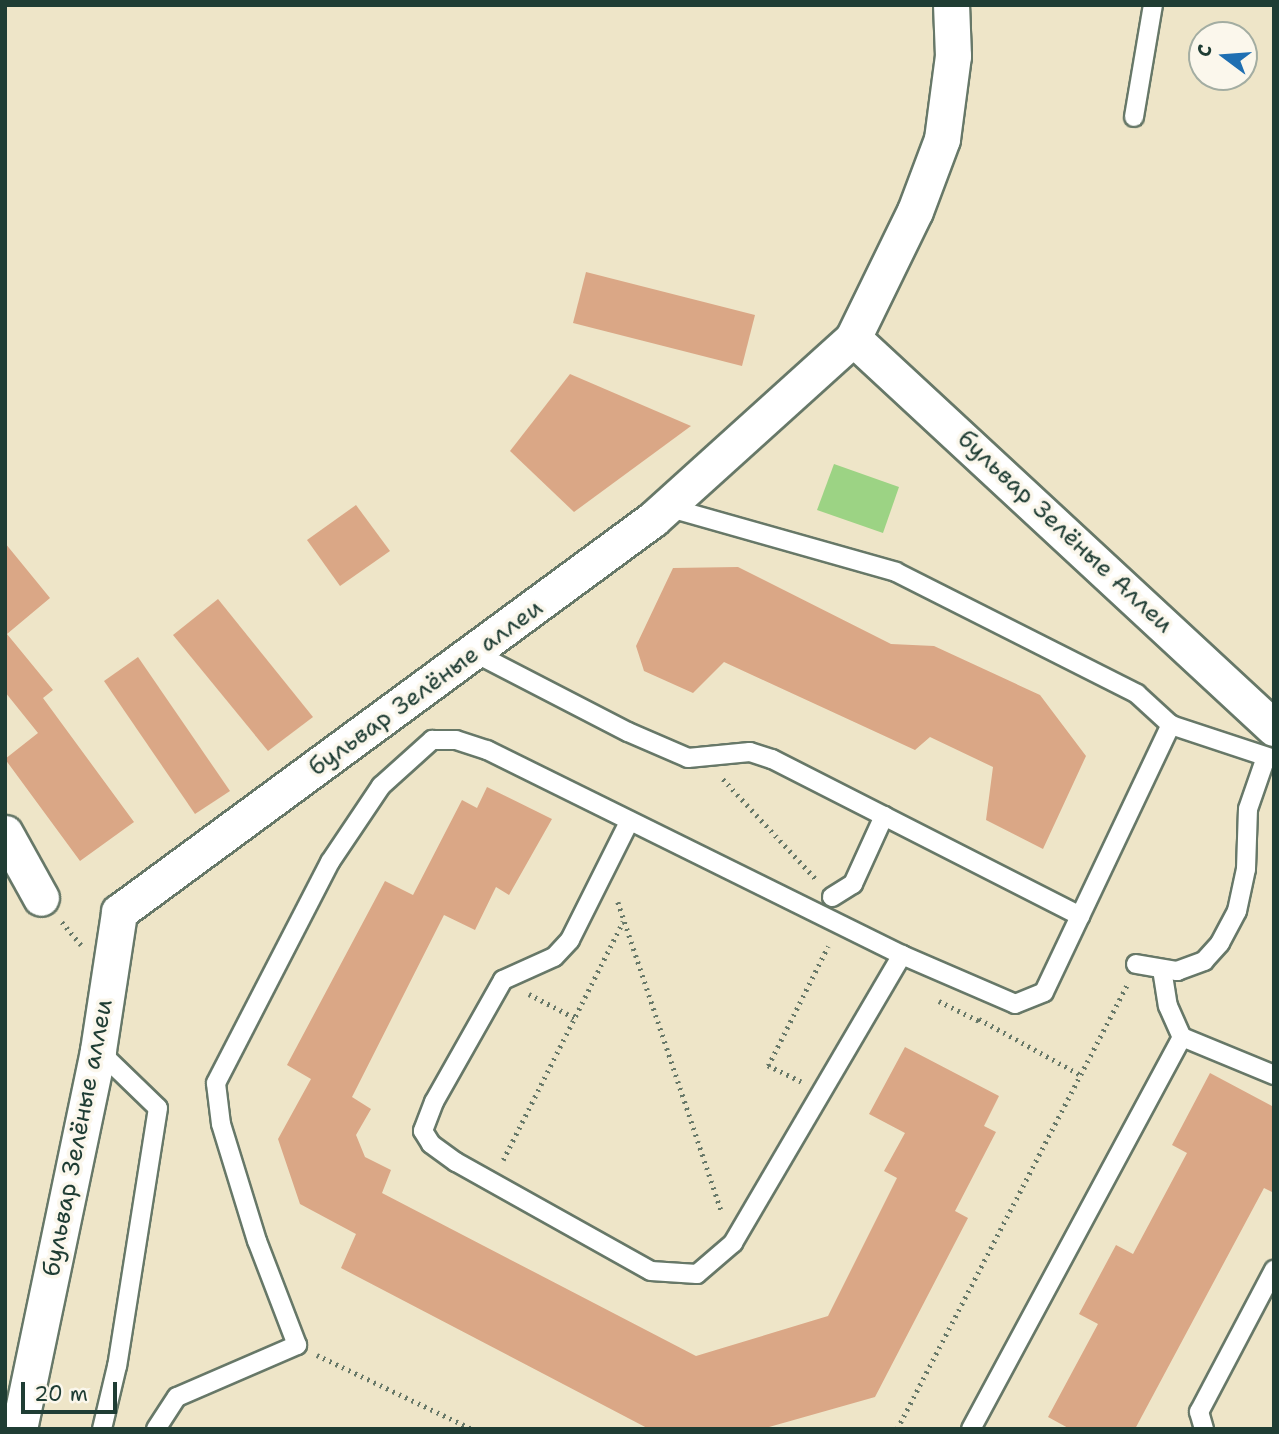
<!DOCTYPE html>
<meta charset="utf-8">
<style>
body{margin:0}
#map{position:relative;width:1279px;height:1434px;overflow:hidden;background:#eee5c8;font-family:"Shantell Sans",sans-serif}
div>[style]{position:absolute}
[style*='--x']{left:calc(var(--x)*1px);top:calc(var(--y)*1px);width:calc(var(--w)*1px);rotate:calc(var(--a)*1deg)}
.green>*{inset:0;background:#9cd384}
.building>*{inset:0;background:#daa786}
.path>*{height:4.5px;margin-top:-2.25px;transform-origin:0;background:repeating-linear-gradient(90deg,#677868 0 2px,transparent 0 7px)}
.roads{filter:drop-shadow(2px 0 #677868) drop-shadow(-2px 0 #677868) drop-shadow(0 2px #677868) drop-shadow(0 -2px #677868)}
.service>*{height:18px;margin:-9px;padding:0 9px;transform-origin:9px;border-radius:9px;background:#fff}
.minor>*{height:35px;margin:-17.5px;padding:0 17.5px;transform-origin:17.5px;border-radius:17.5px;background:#fff}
span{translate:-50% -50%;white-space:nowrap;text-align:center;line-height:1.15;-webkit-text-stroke:7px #fbf7ec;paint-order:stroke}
.street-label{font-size:24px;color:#1f3d34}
.frame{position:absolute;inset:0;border:7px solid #1f3d34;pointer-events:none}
.north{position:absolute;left:1188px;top:21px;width:70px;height:70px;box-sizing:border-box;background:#fbf7ec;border:2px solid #a3ada2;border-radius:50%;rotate:286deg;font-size:19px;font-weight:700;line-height:28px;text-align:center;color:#1f3d34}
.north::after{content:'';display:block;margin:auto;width:24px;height:32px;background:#1f6fb2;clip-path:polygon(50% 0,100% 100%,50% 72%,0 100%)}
.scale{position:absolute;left:21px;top:1382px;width:96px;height:32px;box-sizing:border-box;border:4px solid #1f3d34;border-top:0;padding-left:9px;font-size:21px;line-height:24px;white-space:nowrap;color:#1f3d34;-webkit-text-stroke:5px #fbf7ec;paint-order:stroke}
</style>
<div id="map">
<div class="green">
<div style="clip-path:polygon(834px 464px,899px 487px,883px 533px,817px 510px)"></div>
</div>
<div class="building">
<div style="clip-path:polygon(586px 272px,755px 315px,742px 366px,573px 323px)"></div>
<div style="clip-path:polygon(570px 374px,691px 426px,574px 512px,510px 451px)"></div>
<div style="clip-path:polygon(356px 505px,390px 551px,340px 586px,307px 540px)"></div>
<div style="clip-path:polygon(5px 543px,50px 598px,7px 634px,53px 690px,43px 698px,134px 822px,80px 861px,5px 759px,38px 733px,5px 692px)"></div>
<div style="clip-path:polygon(738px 567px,891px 644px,934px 646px,1040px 695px,1086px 756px,1043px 849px,986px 820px,993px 767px,930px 737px,915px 750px,724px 662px,693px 693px,644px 671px,636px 646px,673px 568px)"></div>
<div style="clip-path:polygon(218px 599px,313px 717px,268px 751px,173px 635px)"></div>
<div style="clip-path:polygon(138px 657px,230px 791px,195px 814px,104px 681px)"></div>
<div style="clip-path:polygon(487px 787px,552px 819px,509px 895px,496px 887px,475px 930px,444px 915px,352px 1097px,371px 1109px,356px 1135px,365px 1157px,391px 1170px,382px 1193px,696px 1356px,828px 1316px,897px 1178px,884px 1171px,905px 1133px,869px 1114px,905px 1047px,999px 1096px,984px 1126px,996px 1132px,955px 1211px,968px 1218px,875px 1397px,762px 1429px,649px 1429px,341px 1268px,356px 1234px,300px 1204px,278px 1139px,311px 1079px,287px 1065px,385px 881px,413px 895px,462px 800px,477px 808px)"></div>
<div style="clip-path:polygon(1210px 1073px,1274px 1107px,1274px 1193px,1264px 1188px,1135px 1429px,1070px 1429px,1048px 1417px,1098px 1324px,1079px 1314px,1116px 1245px,1133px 1254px,1187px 1153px,1172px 1145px)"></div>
</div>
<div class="path">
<div style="--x:723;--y:779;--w:138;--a:47.1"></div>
<div style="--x:618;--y:902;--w:327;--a:71.5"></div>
<div style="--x:62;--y:922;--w:30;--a:50"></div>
<div style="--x:529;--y:994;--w:52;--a:27.6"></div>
<div style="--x:939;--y:1001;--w:45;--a:26.6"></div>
<div style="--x:979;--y:1019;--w:116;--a:28.8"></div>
<div style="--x:801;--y:1082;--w:37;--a:-154"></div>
<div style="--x:768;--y:1066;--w:134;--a:-63.4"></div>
<div style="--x:503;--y:1160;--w:267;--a:-63.3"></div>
<div style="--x:317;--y:1355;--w:172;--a:25.5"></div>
<div style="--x:897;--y:1429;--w:500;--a:-62.62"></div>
</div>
<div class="roads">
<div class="service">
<div style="--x:1134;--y:117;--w:114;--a:-80.4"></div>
<div style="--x:667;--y:507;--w:238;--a:15.8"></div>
<div style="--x:896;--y:572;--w:270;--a:26.8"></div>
<div style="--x:1137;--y:694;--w:46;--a:42.4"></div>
<div style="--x:475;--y:653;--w:172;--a:27.3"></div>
<div style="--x:628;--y:732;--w:65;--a:23.4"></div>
<div style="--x:688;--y:758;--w:62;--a:-5.5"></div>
<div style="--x:750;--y:752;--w:23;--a:18"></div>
<div style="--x:772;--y:759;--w:346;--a:27"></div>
<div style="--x:629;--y:822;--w:132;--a:116.6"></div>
<div style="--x:570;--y:940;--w:23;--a:133"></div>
<div style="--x:554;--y:957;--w:56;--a:155.7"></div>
<div style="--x:503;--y:980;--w:140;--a:119.5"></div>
<div style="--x:434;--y:1102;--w:31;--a:111"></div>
<div style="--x:423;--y:1131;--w:15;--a:58"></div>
<div style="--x:431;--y:1144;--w:31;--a:36"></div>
<div style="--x:456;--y:1162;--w:223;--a:29.2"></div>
<div style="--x:651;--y:1271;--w:46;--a:3.7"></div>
<div style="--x:697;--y:1274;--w:48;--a:-40.7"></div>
<div style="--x:733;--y:1243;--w:334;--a:-59.6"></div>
<div style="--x:832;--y:897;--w:25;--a:-32"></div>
<div style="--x:853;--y:884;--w:75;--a:-65.5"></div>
<div style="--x:1136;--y:964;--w:42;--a:9.7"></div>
<div style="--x:1177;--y:971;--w:29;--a:-20"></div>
<div style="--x:1204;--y:961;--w:24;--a:-48"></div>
<div style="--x:1220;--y:943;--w:36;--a:-62"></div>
<div style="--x:1237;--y:911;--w:43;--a:-77.9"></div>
<div style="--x:1246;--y:869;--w:60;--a:-88.1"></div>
<div style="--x:1248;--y:809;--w:55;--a:-70.9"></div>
<div style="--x:1162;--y:969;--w:37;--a:81"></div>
<div style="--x:1168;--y:1006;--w:34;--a:66"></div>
<div style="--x:1182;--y:1037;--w:100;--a:22.4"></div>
<div style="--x:98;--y:1050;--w:83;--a:44"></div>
<div style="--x:158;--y:1108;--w:261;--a:99"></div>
<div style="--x:117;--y:1366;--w:65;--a:103.4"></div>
<div style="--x:156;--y:1429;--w:38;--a:-57"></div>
<div style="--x:177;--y:1397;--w:131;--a:-23.4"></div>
<div style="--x:297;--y:1345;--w:111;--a:-111"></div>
<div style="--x:257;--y:1241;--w:122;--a:-107.1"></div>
<div style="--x:221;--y:1124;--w:41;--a:-97"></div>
<div style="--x:216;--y:1083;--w:249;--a:-62.7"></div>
<div style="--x:330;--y:862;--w:92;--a:-56.1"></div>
<div style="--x:381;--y:786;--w:69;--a:-42"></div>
<div style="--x:432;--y:740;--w:24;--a:0"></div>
<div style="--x:456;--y:740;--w:33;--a:18"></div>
<div style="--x:487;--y:750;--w:463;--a:26.3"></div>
<div style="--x:902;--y:955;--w:123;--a:23.4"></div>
<div style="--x:1015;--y:1004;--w:31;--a:-22"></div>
<div style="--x:1044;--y:992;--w:296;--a:-64.6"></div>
<div style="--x:1171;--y:725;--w:108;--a:18.3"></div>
<div style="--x:971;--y:1429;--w:445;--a:-61.7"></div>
<div style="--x:1204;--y:1429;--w:18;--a:-106"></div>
<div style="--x:1199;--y:1412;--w:161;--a:-62.2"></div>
</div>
<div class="minor">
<div style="--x:853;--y:338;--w:574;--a:42.81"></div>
<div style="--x:5;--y:833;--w:74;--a:61"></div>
<div style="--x:19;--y:1429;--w:387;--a:-78.2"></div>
<div style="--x:98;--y:1050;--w:140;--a:-81.3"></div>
<div style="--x:119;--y:912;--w:663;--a:-36.35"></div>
<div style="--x:653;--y:519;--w:270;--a:-42.1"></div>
<div style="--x:853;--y:338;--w:141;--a:-64"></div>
<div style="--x:915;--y:211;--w:77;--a:-69.4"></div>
<div style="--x:942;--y:139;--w:84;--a:-82.5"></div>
<div style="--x:953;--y:56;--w:51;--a:-92.2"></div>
</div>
</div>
<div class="street-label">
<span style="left:1065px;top:532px;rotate:43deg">бульвар Зелёные Аллеи</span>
<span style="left:426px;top:688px;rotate:-36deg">бульвар Зелёные аллеи</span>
<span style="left:78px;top:1138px;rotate:-79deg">бульвар Зелёные аллеи</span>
</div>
<div class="frame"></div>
<div class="north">С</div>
<div class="scale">20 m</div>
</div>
